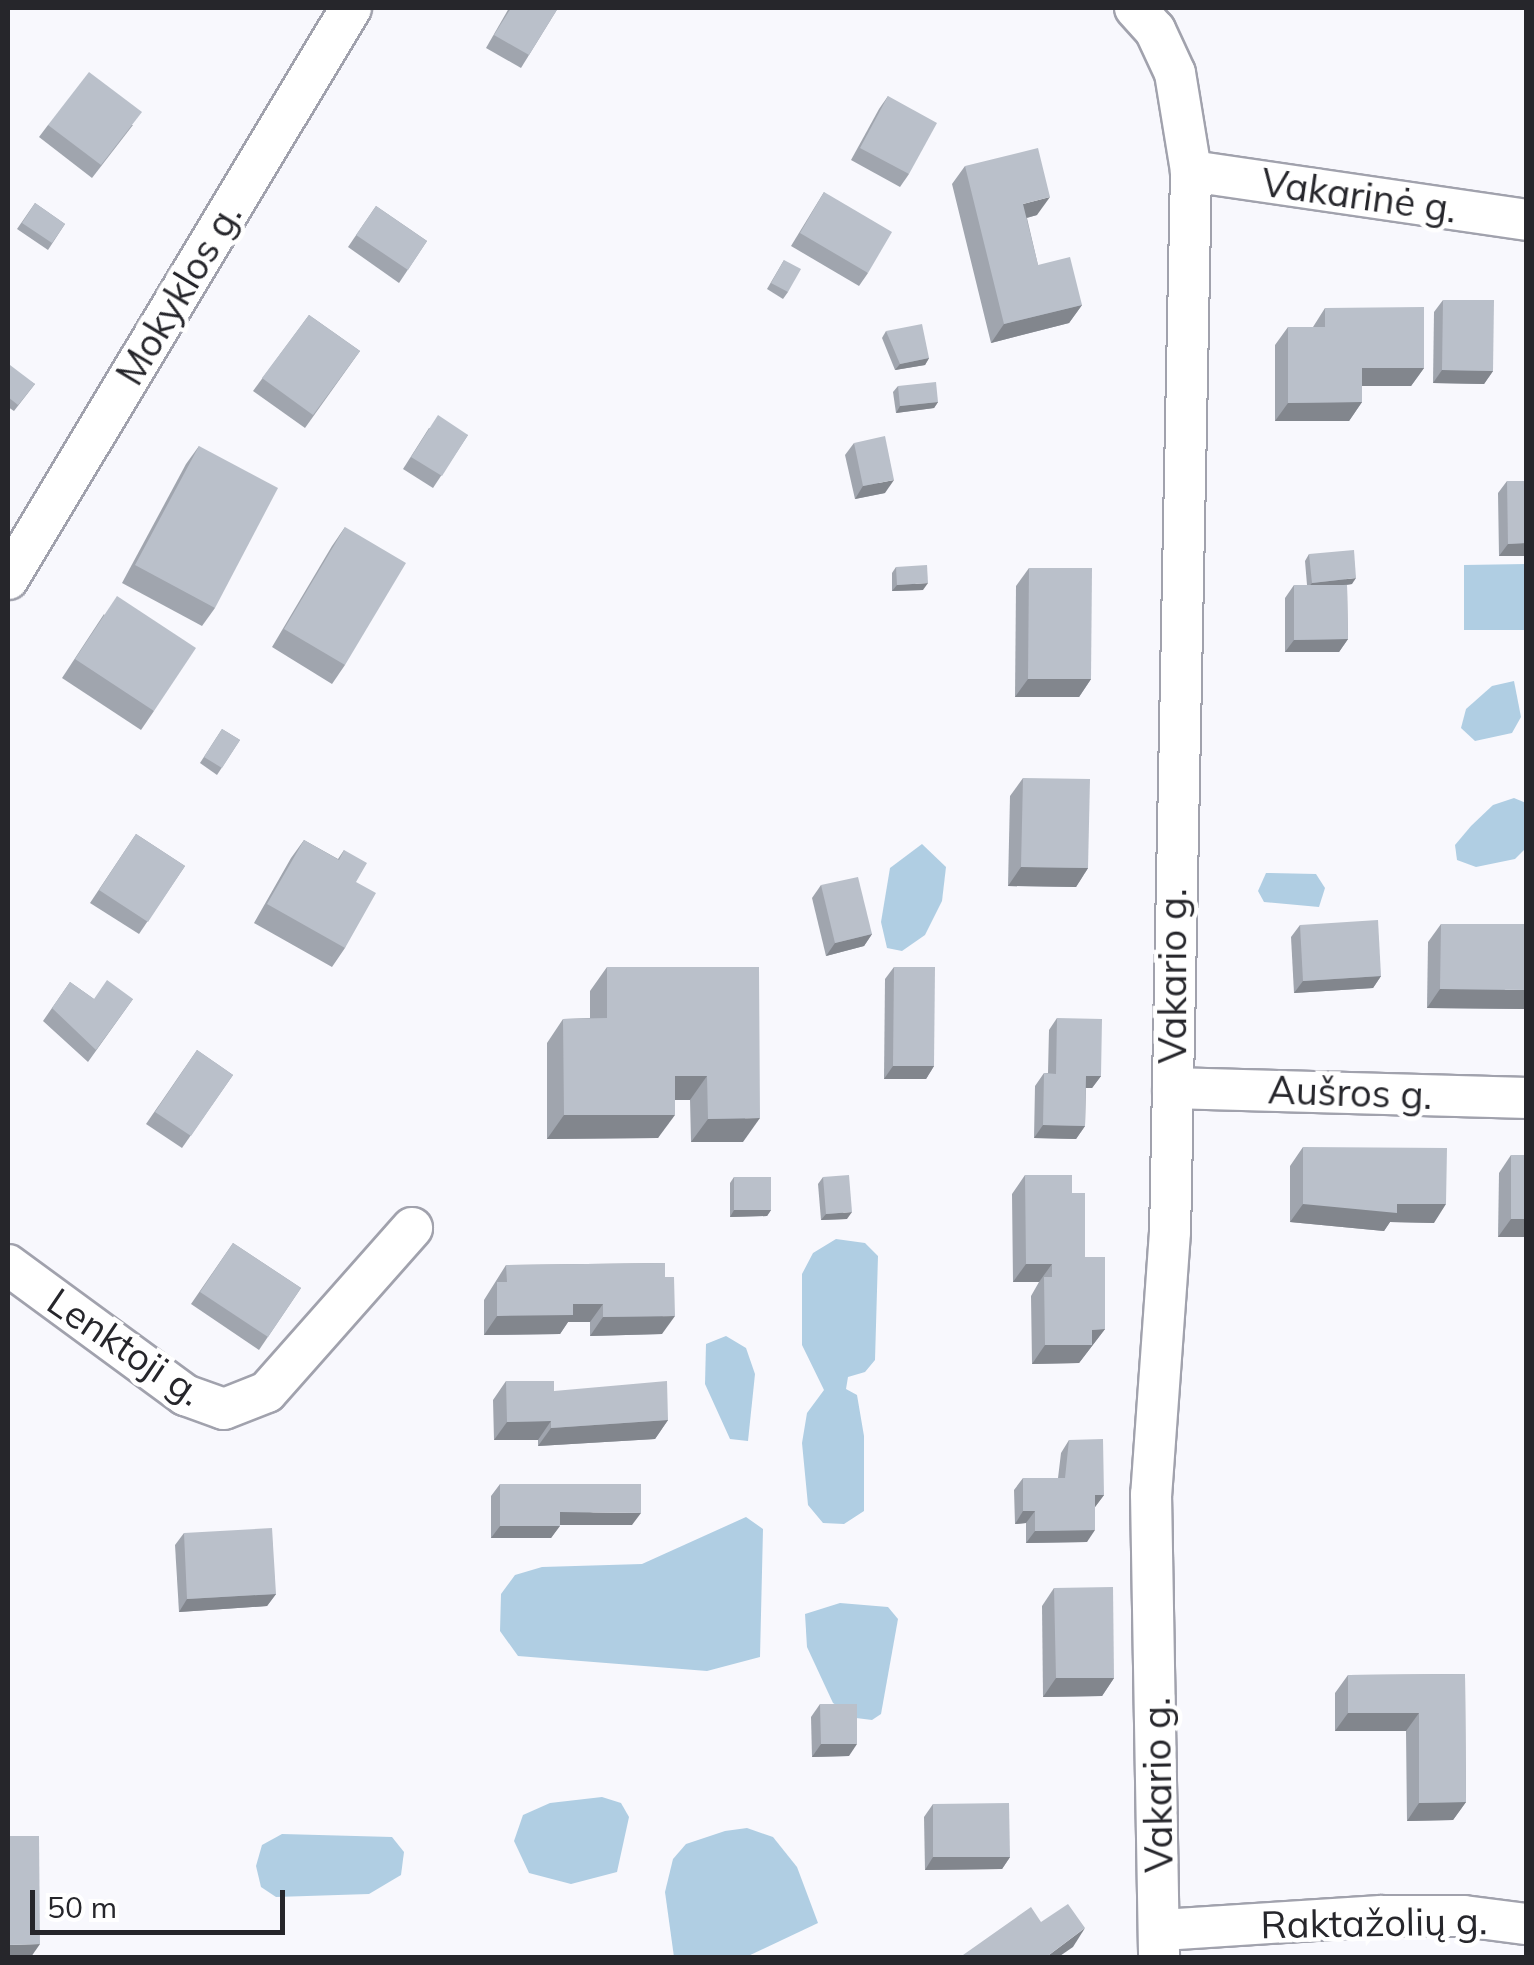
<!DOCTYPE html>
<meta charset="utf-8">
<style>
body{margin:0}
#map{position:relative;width:1534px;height:1965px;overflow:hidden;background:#f8f8fd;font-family:Mulish,sans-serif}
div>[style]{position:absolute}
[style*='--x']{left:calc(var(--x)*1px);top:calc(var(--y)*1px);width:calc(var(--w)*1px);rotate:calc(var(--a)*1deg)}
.water>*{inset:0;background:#b0cee3}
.roads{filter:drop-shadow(2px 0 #a1a2ad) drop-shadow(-2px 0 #a1a2ad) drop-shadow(0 2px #a1a2ad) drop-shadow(0 -2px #a1a2ad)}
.minor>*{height:40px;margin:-20px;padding:0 20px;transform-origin:20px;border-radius:20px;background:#fff}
.wall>*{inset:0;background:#a0a5ae}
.shaded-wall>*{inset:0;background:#82868d}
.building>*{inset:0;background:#bac0ca}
span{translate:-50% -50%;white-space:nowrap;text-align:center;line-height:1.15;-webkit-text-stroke:9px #fff;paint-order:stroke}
.street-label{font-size:38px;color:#26262b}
.frame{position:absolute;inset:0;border:10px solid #26262b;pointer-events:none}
.scale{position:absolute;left:30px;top:1890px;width:255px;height:45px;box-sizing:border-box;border:5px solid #26262b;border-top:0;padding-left:12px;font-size:30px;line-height:35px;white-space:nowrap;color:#26262b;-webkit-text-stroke:8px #fff;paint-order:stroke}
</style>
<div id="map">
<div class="water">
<div style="clip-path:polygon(1526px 564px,1526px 630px,1464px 630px,1464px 565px)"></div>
<div style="clip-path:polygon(1514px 681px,1521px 717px,1512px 733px,1475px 741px,1461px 728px,1466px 709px,1492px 686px)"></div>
<div style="clip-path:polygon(1514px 798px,1526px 803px,1526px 848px,1515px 859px,1476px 867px,1457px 860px,1455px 845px,1471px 826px,1493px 805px)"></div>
<div style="clip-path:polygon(922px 844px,946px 867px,942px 901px,925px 935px,902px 951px,887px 948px,881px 922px,890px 868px)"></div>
<div style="clip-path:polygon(1266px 873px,1316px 874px,1325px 888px,1319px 907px,1264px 902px,1258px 891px)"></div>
<div style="clip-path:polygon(836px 1239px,865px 1243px,878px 1256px,875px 1360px,865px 1372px,848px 1377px,846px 1389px,857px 1395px,864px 1436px,864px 1511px,844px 1524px,823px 1523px,808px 1505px,802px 1443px,807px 1413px,824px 1390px,802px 1345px,802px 1274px,813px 1253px)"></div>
<div style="clip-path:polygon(726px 1336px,746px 1348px,755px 1374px,748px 1441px,730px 1439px,705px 1384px,706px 1344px)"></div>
<div style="clip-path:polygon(746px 1517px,763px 1529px,760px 1657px,707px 1671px,518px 1656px,500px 1631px,501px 1594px,515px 1575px,542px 1567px,642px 1564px)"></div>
<div style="clip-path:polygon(840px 1603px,888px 1607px,898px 1619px,881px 1714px,872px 1720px,856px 1718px,833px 1703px,807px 1647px,805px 1614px)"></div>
<div style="clip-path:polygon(602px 1797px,621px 1803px,629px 1817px,617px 1872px,571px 1884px,529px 1873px,514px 1841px,523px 1815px,550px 1803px)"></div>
<div style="clip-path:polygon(725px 1831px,747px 1828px,773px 1837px,797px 1867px,818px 1923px,746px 1957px,674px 1957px,665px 1892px,673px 1859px,686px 1844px)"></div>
<div style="clip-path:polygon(282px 1834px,392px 1837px,404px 1852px,401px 1875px,369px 1894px,276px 1897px,261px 1887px,256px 1866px,262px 1845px)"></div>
</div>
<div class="roads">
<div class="minor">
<div style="--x:1135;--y:8;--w:30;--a:48"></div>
<div style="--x:1155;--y:30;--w:47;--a:65.1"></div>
<div style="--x:1175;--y:73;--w:99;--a:80.7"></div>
<div style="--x:1191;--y:171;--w:1061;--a:91.13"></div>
<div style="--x:1170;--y:1232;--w:263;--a:94.1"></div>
<div style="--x:1151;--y:1494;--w:464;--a:89"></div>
<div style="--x:1191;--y:171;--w:339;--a:8.3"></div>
<div style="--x:8;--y:579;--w:666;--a:-59.01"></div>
<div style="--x:1173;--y:1088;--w:353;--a:1.6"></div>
<div style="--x:8;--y:1265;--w:220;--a:36.3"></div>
<div style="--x:185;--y:1395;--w:41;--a:19.7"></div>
<div style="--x:224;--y:1409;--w:46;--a:-21.6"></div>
<div style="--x:267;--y:1392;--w:219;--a:-48.5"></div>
<div style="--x:1162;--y:1930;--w:219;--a:-3.7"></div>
<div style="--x:1381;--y:1916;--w:83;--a:0"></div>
<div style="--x:1464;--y:1916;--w:63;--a:7.4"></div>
</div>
</div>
<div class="wall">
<div style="clip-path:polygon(509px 8px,558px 8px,521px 68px,486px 48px)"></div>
<div style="clip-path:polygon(888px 96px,909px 174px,900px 187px,851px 160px,879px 109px)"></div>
<div style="clip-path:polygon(48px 125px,133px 125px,92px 178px,39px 137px)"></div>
<div style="clip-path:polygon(965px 166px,1037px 215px,1027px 218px,1038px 265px,1082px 305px,1069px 323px,991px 343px,952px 184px)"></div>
<div style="clip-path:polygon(824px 192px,868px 273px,859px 286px,791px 246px)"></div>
<div style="clip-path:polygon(35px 203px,65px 224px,48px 250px,17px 229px)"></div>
<div style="clip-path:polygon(376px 206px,427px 241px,399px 283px,348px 247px)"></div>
<div style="clip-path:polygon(784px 260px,788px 292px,783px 299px,767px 289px)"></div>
<div style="clip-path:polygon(1443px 300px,1493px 371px,1484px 384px,1433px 383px,1434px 312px)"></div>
<div style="clip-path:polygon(1325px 308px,1424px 368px,1411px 386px,1362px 386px,1362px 402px,1349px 421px,1275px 421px,1275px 345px,1288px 327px,1313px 327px)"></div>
<div style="clip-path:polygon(309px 315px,360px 351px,305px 428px,253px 391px)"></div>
<div style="clip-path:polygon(886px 331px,929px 358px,925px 365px,895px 370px,882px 338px)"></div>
<div style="clip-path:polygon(8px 368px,35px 384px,14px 411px,8px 407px)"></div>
<div style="clip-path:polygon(898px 386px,938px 402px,934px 408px,896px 413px,893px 392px)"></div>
<div style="clip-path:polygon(429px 428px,468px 435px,433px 488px,403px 469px)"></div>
<div style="clip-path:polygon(854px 443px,885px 493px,855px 499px,845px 455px)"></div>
<div style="clip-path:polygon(199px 446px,215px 608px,202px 626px,122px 583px,186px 464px)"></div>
<div style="clip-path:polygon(1526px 462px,1526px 554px,1525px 556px,1499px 556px,1498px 493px,1507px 481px,1524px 481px,1524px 466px)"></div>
<div style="clip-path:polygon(345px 527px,345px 665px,332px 684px,272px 647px,332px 546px)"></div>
<div style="clip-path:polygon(1309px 554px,1352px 584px,1347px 585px,1348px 639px,1339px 652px,1285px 652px,1285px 598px,1294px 585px,1307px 585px,1305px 561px)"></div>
<div style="clip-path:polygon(896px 567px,923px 590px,892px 591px,892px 573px)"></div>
<div style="clip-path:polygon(1029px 568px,1091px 679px,1079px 697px,1015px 697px,1016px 586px)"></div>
<div style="clip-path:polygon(104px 614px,154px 711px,141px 730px,62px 678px)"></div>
<div style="clip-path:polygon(222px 729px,240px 740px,217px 775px,200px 763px)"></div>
<div style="clip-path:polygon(1023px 778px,1088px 868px,1076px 887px,1008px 886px,1010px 796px)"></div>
<div style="clip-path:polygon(136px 834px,185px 866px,139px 934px,90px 903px)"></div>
<div style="clip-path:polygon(304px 840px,338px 859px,344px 850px,356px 882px,345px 948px,332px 967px,254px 923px,291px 858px)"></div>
<div style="clip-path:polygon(821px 885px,872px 934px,864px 946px,826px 956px,812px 898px)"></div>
<div style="clip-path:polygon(1441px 924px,1524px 1009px,1427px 1008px,1428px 942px)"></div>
<div style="clip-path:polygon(1300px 925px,1381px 976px,1373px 988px,1294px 993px,1291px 937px)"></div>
<div style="clip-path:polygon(607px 967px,759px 967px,743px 1142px,691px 1142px,690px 1100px,675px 1100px,658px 1138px,547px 1139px,547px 1043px,563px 1019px,590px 1018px,590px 991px)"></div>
<div style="clip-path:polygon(894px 967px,934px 1066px,926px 1079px,884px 1079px,885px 979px)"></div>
<div style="clip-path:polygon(70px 982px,94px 999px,133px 999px,88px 1062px,43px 1021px)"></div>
<div style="clip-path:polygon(1057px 1018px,1101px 1076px,1092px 1088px,1086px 1088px,1085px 1126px,1076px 1139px,1034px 1138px,1035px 1086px,1044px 1073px,1048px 1073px,1049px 1030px)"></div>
<div style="clip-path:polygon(197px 1050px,233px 1075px,182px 1148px,146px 1124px)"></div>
<div style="clip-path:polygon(1303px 1147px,1434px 1223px,1390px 1222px,1384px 1231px,1290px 1222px,1290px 1166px)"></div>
<div style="clip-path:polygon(1511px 1155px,1526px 1237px,1498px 1237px,1499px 1173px)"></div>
<div style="clip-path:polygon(1025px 1175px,1072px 1193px,1085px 1257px,1105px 1329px,1079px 1363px,1032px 1364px,1031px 1296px,1039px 1282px,1013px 1282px,1012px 1194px)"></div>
<div style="clip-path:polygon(734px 1177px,771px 1210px,767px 1216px,730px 1217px,730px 1183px)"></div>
<div style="clip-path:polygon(823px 1177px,847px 1219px,821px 1220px,818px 1184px)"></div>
<div style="clip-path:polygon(233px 1243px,301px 1288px,259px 1350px,191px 1304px)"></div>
<div style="clip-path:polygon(665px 1263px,662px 1334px,590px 1336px,590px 1322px,568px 1322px,560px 1334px,484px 1335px,484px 1300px,506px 1265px)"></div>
<div style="clip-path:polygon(506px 1381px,668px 1420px,655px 1439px,538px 1446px,538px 1440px,494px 1440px,493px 1400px)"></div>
<div style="clip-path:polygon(1069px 1440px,1104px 1495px,1095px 1507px,1087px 1542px,1026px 1543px,1026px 1523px,1015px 1524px,1014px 1490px,1023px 1478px,1058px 1478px,1061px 1453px)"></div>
<div style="clip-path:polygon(500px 1484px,632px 1525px,560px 1525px,551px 1538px,491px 1538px,491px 1496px)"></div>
<div style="clip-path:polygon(184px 1533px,276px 1594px,267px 1606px,179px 1612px,175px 1545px)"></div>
<div style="clip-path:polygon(1054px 1588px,1114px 1678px,1102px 1696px,1043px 1697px,1042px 1606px)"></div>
<div style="clip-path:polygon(1465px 1674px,1466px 1802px,1453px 1820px,1407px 1821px,1406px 1731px,1335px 1731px,1335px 1693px,1348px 1675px)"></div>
<div style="clip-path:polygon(820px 1704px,849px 1756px,812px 1757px,811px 1717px)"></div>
<div style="clip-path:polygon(933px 1804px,1010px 1857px,1002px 1869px,925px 1870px,924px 1817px)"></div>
</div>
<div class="shaded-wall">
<div style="clip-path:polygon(1050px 197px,1037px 215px,1010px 222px,1023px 204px)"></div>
<div style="clip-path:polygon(1082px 305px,1069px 323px,991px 343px,1004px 324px)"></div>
<div style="clip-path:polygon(929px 358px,925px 365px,895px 370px,900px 364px)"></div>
<div style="clip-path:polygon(1362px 368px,1424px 368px,1411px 386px,1349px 386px)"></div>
<div style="clip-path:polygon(1442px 370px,1493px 371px,1484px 384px,1433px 383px)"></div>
<div style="clip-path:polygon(938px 402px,934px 408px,896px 413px,900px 406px)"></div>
<div style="clip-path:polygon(1362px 402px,1349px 421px,1275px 421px,1288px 403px)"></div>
<div style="clip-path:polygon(894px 480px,885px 493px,855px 499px,863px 486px)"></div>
<div style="clip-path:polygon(1526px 543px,1525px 556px,1499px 556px,1508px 544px)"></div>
<div style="clip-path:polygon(1356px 578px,1352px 584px,1307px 589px,1312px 583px)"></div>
<div style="clip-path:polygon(928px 583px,923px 590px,892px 591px,897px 585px)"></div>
<div style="clip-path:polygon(1348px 639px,1339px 652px,1285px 652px,1294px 640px)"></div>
<div style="clip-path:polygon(1028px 679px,1091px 679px,1079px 697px,1015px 697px)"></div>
<div style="clip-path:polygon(1021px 867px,1088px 868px,1076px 887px,1008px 886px)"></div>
<div style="clip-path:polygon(872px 934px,864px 946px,826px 956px,835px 943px)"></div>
<div style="clip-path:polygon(1381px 976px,1373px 988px,1294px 993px,1303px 981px)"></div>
<div style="clip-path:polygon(1440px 989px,1526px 990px,1526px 1005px,1524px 1009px,1427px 1008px)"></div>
<div style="clip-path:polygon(893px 1066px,934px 1066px,926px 1079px,884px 1079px)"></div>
<div style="clip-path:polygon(675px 1076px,707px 1076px,690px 1100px,658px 1100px)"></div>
<div style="clip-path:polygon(1086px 1076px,1101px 1076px,1092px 1088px,1077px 1088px)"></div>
<div style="clip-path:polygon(564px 1115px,675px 1115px,658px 1138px,547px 1139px)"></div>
<div style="clip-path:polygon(760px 1118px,743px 1142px,691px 1142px,708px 1119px)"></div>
<div style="clip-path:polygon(1043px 1125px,1085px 1126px,1076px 1139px,1034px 1138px)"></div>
<div style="clip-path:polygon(1303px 1204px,1446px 1204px,1434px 1223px,1390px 1222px,1384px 1231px,1290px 1222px)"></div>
<div style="clip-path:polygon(734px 1210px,771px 1210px,767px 1216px,730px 1217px)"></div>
<div style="clip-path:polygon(852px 1212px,847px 1219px,821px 1220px,826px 1214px)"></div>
<div style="clip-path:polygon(1511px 1219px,1526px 1219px,1526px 1237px,1498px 1237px)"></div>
<div style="clip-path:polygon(1026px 1264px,1052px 1264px,1039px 1282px,1013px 1282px)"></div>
<div style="clip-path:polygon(573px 1304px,603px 1304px,590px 1322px,568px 1322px,560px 1334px,484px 1335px,497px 1316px)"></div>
<div style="clip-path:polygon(675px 1316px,662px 1334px,590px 1336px,603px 1317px)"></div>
<div style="clip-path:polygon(1105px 1329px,1079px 1363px,1032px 1364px,1045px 1345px,1092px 1330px)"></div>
<div style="clip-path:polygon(668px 1420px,655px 1439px,538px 1446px,551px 1428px)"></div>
<div style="clip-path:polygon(551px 1421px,538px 1440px,494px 1440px,507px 1422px)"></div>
<div style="clip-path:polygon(1095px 1495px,1104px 1495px,1095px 1507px)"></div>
<div style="clip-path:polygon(1023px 1511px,1035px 1511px,1026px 1523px,1015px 1524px)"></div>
<div style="clip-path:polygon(560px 1512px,641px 1513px,632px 1525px,551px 1525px)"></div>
<div style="clip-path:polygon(500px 1526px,560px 1526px,551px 1538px,491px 1538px)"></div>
<div style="clip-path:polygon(1095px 1530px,1087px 1542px,1026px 1543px,1035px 1531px)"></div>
<div style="clip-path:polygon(276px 1594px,267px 1606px,179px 1612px,187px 1599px)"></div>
<div style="clip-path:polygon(1056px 1678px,1114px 1678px,1102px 1696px,1043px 1697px)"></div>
<div style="clip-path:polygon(1348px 1713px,1419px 1713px,1406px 1731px,1335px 1731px)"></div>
<div style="clip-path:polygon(821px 1744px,857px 1744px,849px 1756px,812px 1757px)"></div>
<div style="clip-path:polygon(1466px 1802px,1453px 1820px,1407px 1821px,1419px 1803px)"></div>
<div style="clip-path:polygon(933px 1857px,1010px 1857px,1002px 1869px,925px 1870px)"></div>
<div style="clip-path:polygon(1085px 1928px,1073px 1947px,1057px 1958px,1045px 1958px)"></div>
<div style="clip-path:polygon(40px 1944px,31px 1957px,8px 1957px,8px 1945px)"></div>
</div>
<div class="building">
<div style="clip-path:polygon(511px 8px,558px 8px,529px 55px,494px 35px)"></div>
<div style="clip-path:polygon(89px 72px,142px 112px,101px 165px,48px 125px)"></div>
<div style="clip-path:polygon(888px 96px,937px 123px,909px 174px,860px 148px)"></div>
<div style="clip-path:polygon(1038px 148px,1050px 197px,1023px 204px,1038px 265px,1070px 257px,1082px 305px,1004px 324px,965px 166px)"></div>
<div style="clip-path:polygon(824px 192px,892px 232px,868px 273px,800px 233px)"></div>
<div style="clip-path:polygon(35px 203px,65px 224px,52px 243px,22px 223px)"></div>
<div style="clip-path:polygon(376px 206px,427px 241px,408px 270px,356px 235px)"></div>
<div style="clip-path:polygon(784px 260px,801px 269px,788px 292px,771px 283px)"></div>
<div style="clip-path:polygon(1443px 300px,1494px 300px,1493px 371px,1442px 370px)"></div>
<div style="clip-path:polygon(1424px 307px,1424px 368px,1362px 368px,1362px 402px,1288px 403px,1288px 327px,1325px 327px,1325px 308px)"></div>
<div style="clip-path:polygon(309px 315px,360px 351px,313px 415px,262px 378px)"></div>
<div style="clip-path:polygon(922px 324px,929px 358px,900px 364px,886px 331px)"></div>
<div style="clip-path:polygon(10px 365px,35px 384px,18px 405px,8px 397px,8px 368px)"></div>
<div style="clip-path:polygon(936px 382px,938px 402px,900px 406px,898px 386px)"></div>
<div style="clip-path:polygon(438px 415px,468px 435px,442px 476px,411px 457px)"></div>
<div style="clip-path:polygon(885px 436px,894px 480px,863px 486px,854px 443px)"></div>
<div style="clip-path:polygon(199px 446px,278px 488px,215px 608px,135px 565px)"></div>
<div style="clip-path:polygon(1507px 481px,1526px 481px,1526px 543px,1508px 544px)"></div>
<div style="clip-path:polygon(345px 527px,406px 563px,345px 665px,284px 629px)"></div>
<div style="clip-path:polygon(1354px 550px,1356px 578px,1312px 583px,1309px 554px)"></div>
<div style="clip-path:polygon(927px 565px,928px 583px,897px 585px,896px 567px)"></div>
<div style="clip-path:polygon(1029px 568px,1092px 568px,1091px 679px,1028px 679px)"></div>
<div style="clip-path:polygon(1294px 585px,1347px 585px,1348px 639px,1294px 640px)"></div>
<div style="clip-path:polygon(117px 596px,196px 648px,154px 711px,75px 659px)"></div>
<div style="clip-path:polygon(222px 729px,240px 740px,222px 768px,204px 757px)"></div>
<div style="clip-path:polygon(1023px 778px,1090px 779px,1088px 868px,1021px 867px)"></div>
<div style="clip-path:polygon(136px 834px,185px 866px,148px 922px,99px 890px)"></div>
<div style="clip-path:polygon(304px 840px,339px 860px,344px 850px,367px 863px,356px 882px,376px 893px,345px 948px,267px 904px)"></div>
<div style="clip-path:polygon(858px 877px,872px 934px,835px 943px,821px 885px)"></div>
<div style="clip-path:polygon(1378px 920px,1381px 976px,1303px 981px,1300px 925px)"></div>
<div style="clip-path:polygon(1441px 924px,1526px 924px,1526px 990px,1440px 989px)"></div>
<div style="clip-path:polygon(607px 967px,759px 967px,760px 1118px,708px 1119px,707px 1076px,675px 1076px,675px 1115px,564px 1115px,563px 1019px,607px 1018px)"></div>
<div style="clip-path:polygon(894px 967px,935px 967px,934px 1066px,893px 1066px)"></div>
<div style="clip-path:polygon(107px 980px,133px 999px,96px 1050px,52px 1008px,70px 982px,94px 999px)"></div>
<div style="clip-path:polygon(1057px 1018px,1102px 1019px,1101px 1076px,1086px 1076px,1085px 1126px,1043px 1125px,1044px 1073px,1056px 1074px)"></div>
<div style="clip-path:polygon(197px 1050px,233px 1075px,191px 1136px,155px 1112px)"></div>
<div style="clip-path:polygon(1303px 1147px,1447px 1148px,1446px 1204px,1397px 1204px,1397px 1213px,1303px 1204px)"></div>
<div style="clip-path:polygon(1511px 1155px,1526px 1155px,1526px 1219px,1511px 1219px)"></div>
<div style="clip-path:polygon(849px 1175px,852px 1212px,826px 1214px,823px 1177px)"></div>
<div style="clip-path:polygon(1025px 1175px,1072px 1175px,1072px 1193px,1085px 1193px,1085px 1257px,1105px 1257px,1105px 1329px,1092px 1330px,1092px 1345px,1045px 1345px,1044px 1277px,1052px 1277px,1052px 1264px,1026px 1264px)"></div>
<div style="clip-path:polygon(734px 1177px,771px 1177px,771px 1210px,734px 1210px)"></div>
<div style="clip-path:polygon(233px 1243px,301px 1288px,268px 1337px,200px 1292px)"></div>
<div style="clip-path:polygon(665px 1263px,665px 1277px,674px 1277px,675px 1316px,603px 1317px,603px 1304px,573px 1304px,573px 1315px,497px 1316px,497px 1282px,507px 1282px,506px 1265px)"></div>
<div style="clip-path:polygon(506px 1381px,554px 1381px,554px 1391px,667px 1381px,668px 1420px,551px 1428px,551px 1421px,507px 1422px)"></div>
<div style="clip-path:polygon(1103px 1439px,1104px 1495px,1095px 1495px,1095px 1530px,1035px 1531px,1035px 1511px,1023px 1511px,1023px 1478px,1065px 1478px,1069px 1440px)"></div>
<div style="clip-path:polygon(500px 1484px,641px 1484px,641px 1513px,560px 1512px,560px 1526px,500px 1526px)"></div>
<div style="clip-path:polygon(272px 1528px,276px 1594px,187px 1599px,184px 1533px)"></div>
<div style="clip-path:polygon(1113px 1587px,1114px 1678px,1056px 1678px,1054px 1588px)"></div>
<div style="clip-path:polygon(1465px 1674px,1466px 1802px,1419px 1803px,1419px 1713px,1348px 1713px,1348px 1675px)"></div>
<div style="clip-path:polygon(820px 1704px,857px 1704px,857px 1744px,821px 1744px)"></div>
<div style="clip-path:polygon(1009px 1803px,1010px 1857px,933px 1857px,933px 1804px)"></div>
<div style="clip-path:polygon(8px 1836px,39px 1836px,40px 1944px,8px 1945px)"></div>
<div style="clip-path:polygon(1068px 1904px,1085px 1928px,1045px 1958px,965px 1958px,963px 1955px,1031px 1907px,1041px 1922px)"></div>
</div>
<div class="street-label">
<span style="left:1359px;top:196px;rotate:8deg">Vakarinė g.</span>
<span style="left:179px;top:294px;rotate:-59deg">Mokyklos g.</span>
<span style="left:1173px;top:976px;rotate:-90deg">Vakario g.</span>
<span style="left:1350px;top:1093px;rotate:2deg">Aušros g.</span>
<span style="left:125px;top:1347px;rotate:34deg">Lenktoji g.</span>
<span style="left:1158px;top:1785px;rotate:-91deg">Vakario g.</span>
<span style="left:1374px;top:1923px;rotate:-1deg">Raktažolių g.</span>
</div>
<div class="frame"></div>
<div class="scale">50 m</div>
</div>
